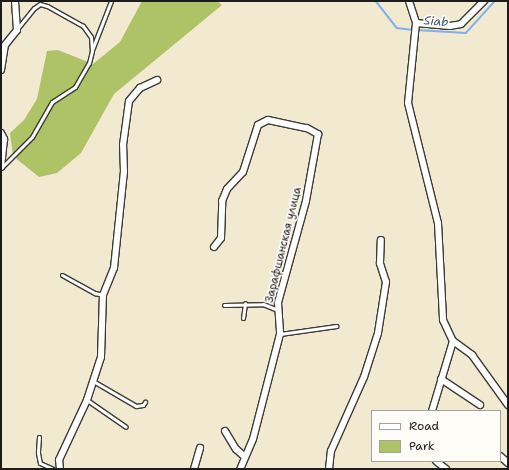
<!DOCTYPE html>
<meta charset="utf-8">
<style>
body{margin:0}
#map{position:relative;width:509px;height:470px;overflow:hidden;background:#f1e9d0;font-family:"Shantell Sans",sans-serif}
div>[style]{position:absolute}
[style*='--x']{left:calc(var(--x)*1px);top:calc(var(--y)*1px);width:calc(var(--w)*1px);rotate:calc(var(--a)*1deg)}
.green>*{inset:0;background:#aec266}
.stream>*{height:1.5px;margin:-0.75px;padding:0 0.75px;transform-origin:0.75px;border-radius:0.75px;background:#7bb2ea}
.roads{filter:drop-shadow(1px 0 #3c3b37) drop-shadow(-1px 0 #3c3b37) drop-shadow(0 1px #3c3b37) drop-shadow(0 -1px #3c3b37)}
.service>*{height:3px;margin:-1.5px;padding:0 1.5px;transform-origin:1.5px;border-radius:1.5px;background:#fff}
.minor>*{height:6px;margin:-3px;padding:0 3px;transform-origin:3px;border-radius:3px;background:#fff}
span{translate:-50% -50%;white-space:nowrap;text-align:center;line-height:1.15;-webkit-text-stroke:3.5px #fdfcf7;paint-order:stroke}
.street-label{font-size:11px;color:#1c1c1c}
.water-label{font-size:12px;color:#42586e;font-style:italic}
.frame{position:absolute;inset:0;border:2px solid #1c1c1c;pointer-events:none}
.legend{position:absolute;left:371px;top:410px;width:130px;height:52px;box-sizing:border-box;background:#fdfcf7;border:1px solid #a3a29f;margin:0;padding:5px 7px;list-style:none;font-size:12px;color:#1c1c1c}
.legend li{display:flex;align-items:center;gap:8px;height:20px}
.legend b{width:20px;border:1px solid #a3a29f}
</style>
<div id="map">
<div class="green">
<div style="clip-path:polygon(142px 1px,217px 1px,222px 5px,114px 94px,81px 153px,57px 173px,39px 177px,13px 156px,10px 133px,24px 120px,37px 99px,47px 51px,58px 50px,93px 64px,120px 42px)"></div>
</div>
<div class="stream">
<div style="--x:376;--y:1;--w:34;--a:52"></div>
<div style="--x:397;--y:28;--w:16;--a:7"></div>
<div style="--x:417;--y:30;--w:49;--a:3.5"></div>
<div style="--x:466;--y:33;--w:43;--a:-47.8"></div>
</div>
<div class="roads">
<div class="service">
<div style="--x:92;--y:50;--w:53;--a:-68.8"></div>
<div style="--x:2;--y:167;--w:42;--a:-45"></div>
<div style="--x:32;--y:137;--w:40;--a:-60.3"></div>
<div style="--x:52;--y:102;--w:27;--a:-33"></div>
<div style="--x:75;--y:87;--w:28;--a:-60"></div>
<div style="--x:89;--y:63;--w:12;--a:-76"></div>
<div style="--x:92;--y:51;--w:14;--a:-94"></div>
<div style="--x:91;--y:37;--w:14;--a:-126"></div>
<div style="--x:83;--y:26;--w:41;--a:-150.9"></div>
<div style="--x:47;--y:6;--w:7;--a:-164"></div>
<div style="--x:40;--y:4;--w:7;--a:146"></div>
<div style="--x:34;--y:8;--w:26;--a:129"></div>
<div style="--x:62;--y:275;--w:38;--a:29"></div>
<div style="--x:95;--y:293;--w:8;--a:14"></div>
<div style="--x:224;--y:305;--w:39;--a:-1"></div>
<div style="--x:263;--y:304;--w:16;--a:22"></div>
<div style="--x:243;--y:318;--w:15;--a:-82"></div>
<div style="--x:280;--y:334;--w:57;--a:-8.1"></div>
<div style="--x:93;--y:381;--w:50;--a:30.2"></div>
<div style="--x:136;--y:406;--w:7;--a:-8"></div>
<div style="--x:143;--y:405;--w:4;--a:-56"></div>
<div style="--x:87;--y:400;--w:47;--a:34.7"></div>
<div style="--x:39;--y:437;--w:16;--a:94"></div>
<div style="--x:38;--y:453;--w:10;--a:79"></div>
<div style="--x:40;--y:463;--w:14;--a:25"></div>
</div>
<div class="minor">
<div style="--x:409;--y:1;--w:23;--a:72"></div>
<div style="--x:416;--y:23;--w:80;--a:95.7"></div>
<div style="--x:408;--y:103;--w:124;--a:76"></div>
<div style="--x:438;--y:223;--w:97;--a:87"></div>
<div style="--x:443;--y:320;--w:23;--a:65"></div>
<div style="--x:453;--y:341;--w:24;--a:36"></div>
<div style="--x:472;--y:355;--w:62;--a:54.2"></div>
<div style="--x:416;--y:23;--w:34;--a:5"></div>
<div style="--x:450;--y:26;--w:11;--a:-10"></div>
<div style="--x:461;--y:24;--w:33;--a:-45"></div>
<div style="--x:1;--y:70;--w:25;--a:-81"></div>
<div style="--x:5;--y:45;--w:19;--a:-51"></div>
<div style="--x:17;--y:30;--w:29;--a:-94"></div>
<div style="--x:1;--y:133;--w:7;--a:63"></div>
<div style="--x:4;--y:139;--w:28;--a:96"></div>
<div style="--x:214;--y:247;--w:11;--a:-52"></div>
<div style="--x:221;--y:238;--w:37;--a:-88"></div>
<div style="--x:222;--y:201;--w:13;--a:-67"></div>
<div style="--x:227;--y:189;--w:23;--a:-47"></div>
<div style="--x:243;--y:172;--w:49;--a:-72.3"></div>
<div style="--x:258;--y:125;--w:11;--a:-27"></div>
<div style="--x:268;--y:120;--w:40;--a:12"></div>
<div style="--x:307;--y:128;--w:13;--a:29"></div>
<div style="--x:318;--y:134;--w:68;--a:100.2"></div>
<div style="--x:306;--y:201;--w:106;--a:105.4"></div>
<div style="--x:278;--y:303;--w:31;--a:86"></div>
<div style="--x:280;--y:334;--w:108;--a:104.4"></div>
<div style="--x:253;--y:439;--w:33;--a:113"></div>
<div style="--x:441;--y:379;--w:47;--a:33.7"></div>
<div style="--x:432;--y:411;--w:73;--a:-73.3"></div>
<div style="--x:225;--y:431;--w:21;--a:59"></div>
<div style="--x:236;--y:449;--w:12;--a:42"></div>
<div style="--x:500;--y:456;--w:11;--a:41"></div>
<div style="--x:436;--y:461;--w:13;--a:39"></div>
<div style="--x:60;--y:469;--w:9;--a:-96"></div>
<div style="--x:59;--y:460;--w:66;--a:-65"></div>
<div style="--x:87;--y:400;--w:45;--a:-72"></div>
<div style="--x:101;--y:357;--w:62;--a:-88.2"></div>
<div style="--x:103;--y:295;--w:29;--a:-68"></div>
<div style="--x:114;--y:268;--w:97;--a:-84.1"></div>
<div style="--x:124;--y:172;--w:27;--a:-92"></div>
<div style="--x:123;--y:145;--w:44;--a:-82.2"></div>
<div style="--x:129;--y:101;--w:17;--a:-50"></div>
<div style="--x:140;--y:88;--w:19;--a:-25"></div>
<div style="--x:194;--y:469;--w:22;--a:-74"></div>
<div style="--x:329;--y:469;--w:18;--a:-84"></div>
<div style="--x:331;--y:451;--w:81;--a:-66"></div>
<div style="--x:364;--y:377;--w:46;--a:-72.3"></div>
<div style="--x:378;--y:333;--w:52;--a:-81.1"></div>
<div style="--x:386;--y:282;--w:20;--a:-108"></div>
<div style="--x:380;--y:263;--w:23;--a:-88"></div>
</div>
</div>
<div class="street-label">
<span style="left:284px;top:245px;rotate:-76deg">Зарафшанская улица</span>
</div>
<div class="water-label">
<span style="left:436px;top:22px;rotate:4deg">Siab</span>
</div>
<div class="frame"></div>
<ul class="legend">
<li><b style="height:5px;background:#fff"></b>Road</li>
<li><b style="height:11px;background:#aec266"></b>Park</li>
</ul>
</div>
